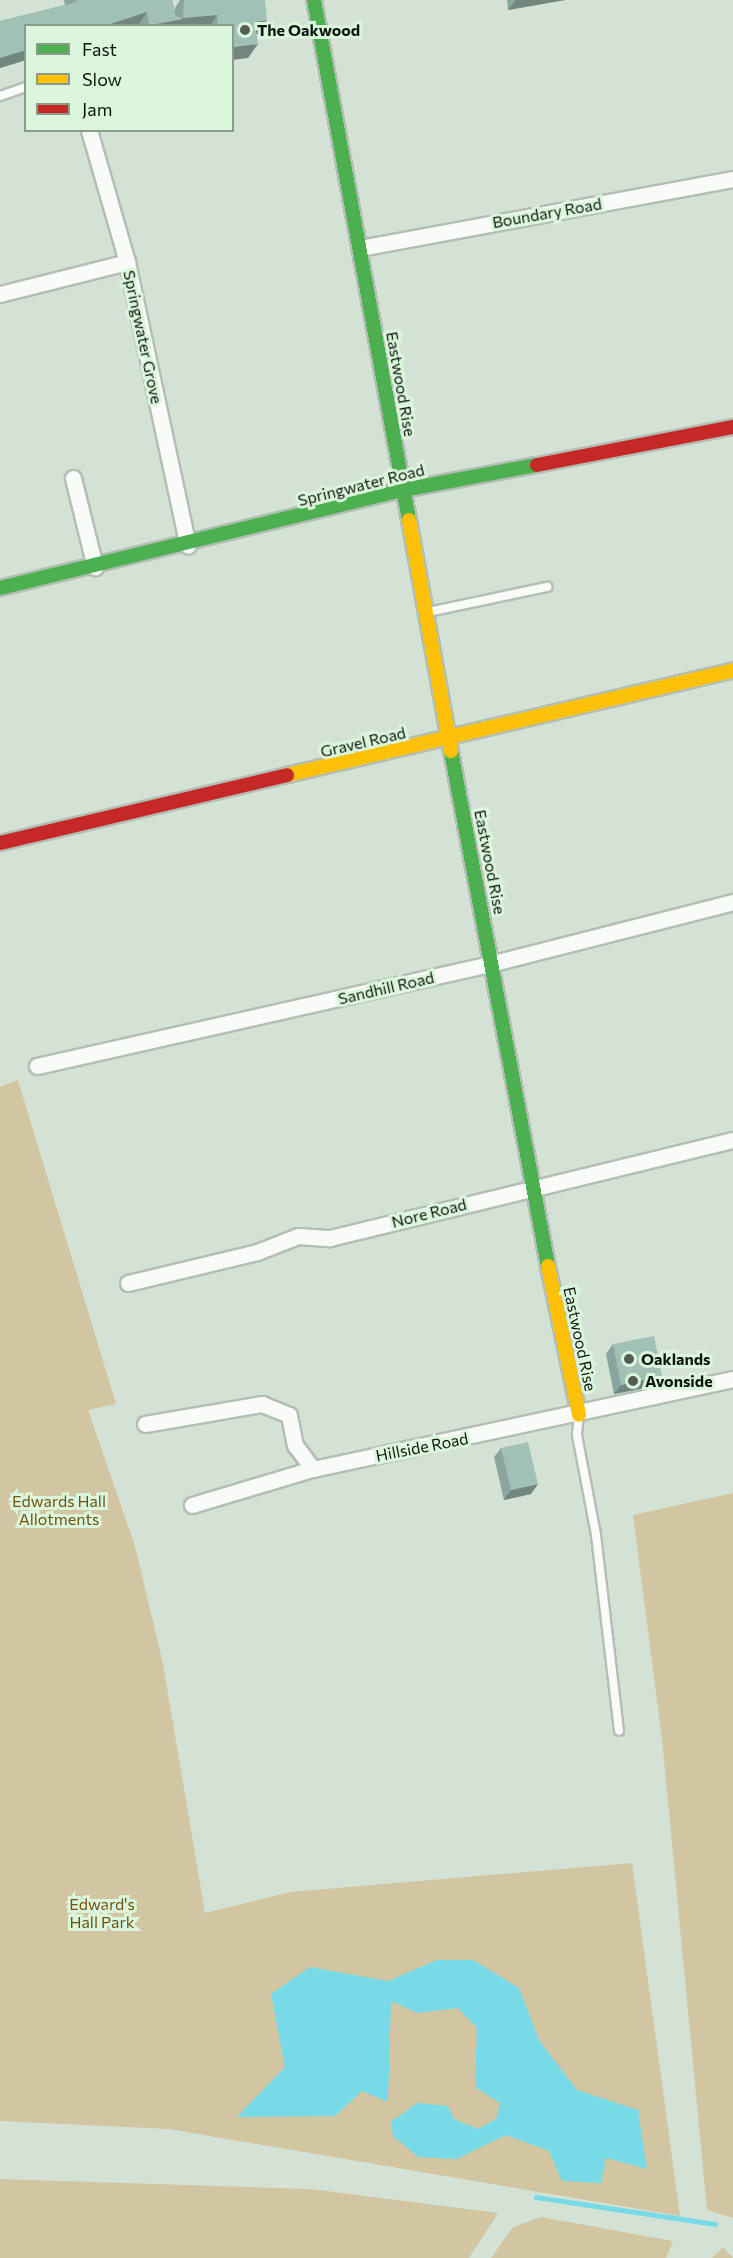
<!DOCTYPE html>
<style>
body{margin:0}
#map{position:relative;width:733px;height:2258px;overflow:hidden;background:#d4e2d5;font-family:Commissioner,sans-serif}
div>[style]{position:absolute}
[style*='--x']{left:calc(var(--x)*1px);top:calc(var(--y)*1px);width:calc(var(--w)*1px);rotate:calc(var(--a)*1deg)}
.green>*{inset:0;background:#d2c6a2}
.water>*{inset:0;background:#78dae6}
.stream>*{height:5px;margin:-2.5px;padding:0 2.5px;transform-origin:2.5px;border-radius:2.5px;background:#78dae6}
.roads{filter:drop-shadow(2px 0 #b3beb4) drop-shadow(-2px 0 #b3beb4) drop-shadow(0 2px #b3beb4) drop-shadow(0 -2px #b3beb4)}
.lane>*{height:8px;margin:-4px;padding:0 4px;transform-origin:4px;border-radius:4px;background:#f9fbf9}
.street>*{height:15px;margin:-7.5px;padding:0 7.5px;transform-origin:7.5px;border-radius:7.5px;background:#f9fbf9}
.fast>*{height:14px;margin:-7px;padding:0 7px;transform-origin:7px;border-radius:7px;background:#4caf50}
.slow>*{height:14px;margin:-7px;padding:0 7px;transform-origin:7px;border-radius:7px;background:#ffc107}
.jam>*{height:14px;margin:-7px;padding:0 7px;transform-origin:7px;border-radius:7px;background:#c62828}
.wall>*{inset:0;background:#8aa59d}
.shaded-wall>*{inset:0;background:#71867f}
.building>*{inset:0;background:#a1c0b6}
.dots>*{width:16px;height:16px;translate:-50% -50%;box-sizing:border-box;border:3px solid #dbf6dc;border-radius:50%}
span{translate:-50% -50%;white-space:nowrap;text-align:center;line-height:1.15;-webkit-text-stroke:6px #dbf6dc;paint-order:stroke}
.poi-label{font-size:16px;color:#0e170e;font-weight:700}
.left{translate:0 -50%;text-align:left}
.street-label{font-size:16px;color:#0e170e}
.park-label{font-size:16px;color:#70520d}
.legend{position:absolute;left:24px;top:24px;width:210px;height:108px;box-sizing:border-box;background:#dbf6dc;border:2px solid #899d8a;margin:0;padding:8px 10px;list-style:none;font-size:18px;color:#0e170e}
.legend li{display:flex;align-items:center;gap:12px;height:30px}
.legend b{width:30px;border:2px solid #899d8a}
</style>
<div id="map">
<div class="green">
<div style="clip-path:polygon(18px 1080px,116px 1404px,88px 1410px,135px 1546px,163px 1664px,205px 1913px,290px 1892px,632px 1863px,680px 2216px,168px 2129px,0 2121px,0 1087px)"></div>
<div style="clip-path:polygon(733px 1493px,733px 2218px,707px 2210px,662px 1739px,633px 1515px)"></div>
<div style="clip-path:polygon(0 2179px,311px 2189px,498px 2213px,469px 2258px,0 2258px)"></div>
<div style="clip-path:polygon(541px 2217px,673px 2241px,666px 2258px,491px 2258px,513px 2227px)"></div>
<div style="clip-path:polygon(723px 2247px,733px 2258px,712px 2258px)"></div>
</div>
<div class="water">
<div style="clip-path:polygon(437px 1960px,473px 1960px,519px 1988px,539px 2040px,577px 2090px,638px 2110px,647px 2169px,606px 2158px,601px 2183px,562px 2181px,549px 2151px,506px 2135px,456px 2159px,418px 2157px,393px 2136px,391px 2122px,417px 2103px,448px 2106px,454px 2119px,478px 2129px,496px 2119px,500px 2103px,475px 2087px,477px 2028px,458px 2008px,417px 2013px,391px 2001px,388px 2102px,362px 2091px,335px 2116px,237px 2117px,285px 2067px,271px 1994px,310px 1967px,388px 1981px)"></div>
</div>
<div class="stream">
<div style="--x:536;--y:2197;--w:181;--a:8.6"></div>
</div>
<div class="roads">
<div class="lane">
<div style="--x:0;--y:96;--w:28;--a:-19"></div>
<div style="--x:428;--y:612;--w:122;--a:-11.9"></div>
<div style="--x:579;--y:1415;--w:20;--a:96"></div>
<div style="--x:577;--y:1435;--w:102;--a:79.2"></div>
<div style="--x:596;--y:1535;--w:197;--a:83.3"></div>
</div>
<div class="street">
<div style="--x:89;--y:130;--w:137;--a:73.9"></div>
<div style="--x:127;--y:262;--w:290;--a:77.9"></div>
<div style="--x:360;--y:248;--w:379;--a:-10.5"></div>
<div style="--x:0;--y:294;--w:131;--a:-14.1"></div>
<div style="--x:73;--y:478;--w:92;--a:76.1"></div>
<div style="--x:37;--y:1066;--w:468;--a:-12.7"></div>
<div style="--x:494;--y:963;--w:247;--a:-14.3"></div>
<div style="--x:128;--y:1283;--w:133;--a:-13.5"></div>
<div style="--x:257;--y:1252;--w:44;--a:-21.3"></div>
<div style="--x:298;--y:1236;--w:32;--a:4"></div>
<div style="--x:330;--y:1238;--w:415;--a:-13.7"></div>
<div style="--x:145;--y:1424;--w:119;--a:-9.7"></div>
<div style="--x:262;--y:1404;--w:29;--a:22"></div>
<div style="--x:289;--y:1415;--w:31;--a:79"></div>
<div style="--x:295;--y:1445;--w:30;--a:53"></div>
<div style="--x:313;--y:1469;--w:430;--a:-12.1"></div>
<div style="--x:192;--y:1505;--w:128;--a:-16.7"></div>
</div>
<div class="fast">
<div style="--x:314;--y:0;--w:529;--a:79.65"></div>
<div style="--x:0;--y:588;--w:415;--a:-13.7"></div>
<div style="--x:403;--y:490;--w:136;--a:-10.6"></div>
<div style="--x:451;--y:751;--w:524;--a:79.33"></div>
</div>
<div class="slow">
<div style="--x:409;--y:520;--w:235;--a:79.7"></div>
<div style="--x:287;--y:775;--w:458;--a:-13.2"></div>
<div style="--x:548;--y:1266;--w:152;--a:78.2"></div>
</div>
<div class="jam">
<div style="--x:537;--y:465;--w:200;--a:-11"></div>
<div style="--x:0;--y:843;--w:295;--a:-13.3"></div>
</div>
</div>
<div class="wall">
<div style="clip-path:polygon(64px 0,172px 0,175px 12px,175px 8px,180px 0,265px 0,258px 34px,256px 34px,248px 58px,232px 26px,138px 25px,0 68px,0 21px,65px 5px)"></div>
<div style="clip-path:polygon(507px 0,565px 0,508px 10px)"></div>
<div style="clip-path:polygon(613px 1344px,655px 1386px,614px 1394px,606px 1354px)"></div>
<div style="clip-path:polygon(501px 1448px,531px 1494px,504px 1500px,494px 1457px)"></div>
</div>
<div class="shaded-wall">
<div style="clip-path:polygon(516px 0,565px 0,508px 10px)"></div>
<div style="clip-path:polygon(147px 12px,138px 25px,104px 26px)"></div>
<div style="clip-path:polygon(217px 15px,210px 26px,149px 26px,183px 19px,183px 18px)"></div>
<div style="clip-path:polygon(267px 20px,258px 34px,245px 36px,255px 22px)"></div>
<div style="clip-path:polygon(258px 44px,248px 58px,232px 60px,232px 47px)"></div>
<div style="clip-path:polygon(26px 50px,26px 60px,0 68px,0 58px)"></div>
<div style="clip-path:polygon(662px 1376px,655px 1386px,614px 1394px,621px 1385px)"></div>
<div style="clip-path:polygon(538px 1484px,531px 1494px,504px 1500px,511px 1490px)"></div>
</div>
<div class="building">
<div style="clip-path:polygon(76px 0,172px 0,175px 15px,183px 19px,149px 25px,147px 12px,104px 26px,26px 26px,26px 50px,0 58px,0 21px,77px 2px)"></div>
<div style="clip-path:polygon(184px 0,265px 0,267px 20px,255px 22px,258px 44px,232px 47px,232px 26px,218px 26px,217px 15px,183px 18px)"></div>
<div style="clip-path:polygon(654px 1336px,662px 1376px,621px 1385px,613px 1344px)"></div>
<div style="clip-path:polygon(528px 1442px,538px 1484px,511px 1490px,501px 1448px)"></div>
</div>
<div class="dots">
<div style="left:245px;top:30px;background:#535e54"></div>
<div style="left:629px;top:1359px;background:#535e54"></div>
<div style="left:633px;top:1381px;background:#535e54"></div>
</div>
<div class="poi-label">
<span class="left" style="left:257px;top:30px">The Oakwood</span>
<span class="left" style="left:641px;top:1359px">Oaklands</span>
<span class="left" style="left:645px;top:1381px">Avonside</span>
</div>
<div class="street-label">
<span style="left:547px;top:213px;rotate:-10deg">Boundary Road</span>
<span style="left:143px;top:337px;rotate:78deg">Springwater Grove</span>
<span style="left:401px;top:384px;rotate:80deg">Eastwood Rise</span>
<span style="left:361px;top:485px;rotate:-14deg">Springwater Road</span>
<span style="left:363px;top:742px;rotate:-13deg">Gravel Road</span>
<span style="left:490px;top:862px;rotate:79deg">Eastwood Rise</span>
<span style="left:386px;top:988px;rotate:-13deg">Sandhill Road</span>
<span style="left:429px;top:1213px;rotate:-14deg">Nore Road</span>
<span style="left:580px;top:1339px;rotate:78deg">Eastwood Rise</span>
<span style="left:422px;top:1447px;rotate:-11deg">Hillside Road</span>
</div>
<div class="park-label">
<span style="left:59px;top:1510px">Edwards Hall<br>Allotments</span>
<span style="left:102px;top:1913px">Edward's<br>Hall Park</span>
</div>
<ul class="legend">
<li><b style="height:8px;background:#4caf50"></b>Fast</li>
<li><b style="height:8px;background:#ffc107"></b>Slow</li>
<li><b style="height:8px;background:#c62828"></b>Jam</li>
</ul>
</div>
